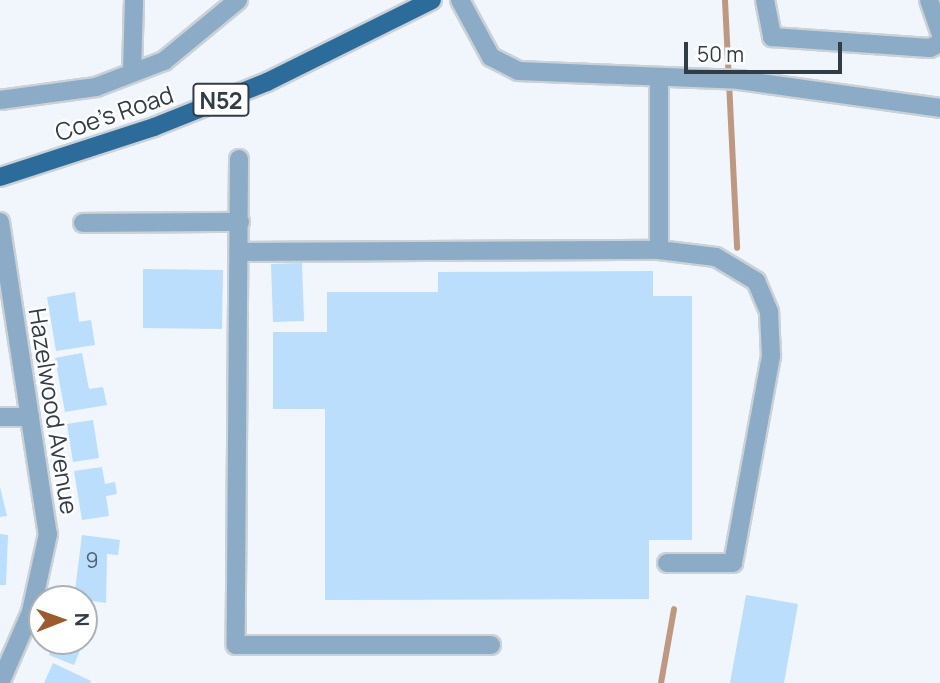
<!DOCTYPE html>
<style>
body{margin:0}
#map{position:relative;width:940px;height:683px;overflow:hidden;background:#f0f6fb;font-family:Manrope,sans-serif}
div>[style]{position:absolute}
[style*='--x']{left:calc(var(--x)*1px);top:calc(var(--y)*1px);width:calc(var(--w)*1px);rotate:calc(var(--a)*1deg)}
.stream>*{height:6px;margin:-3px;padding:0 3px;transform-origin:3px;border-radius:3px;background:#be9881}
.building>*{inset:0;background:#badefb}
.roads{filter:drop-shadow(2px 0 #cad1d7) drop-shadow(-2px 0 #cad1d7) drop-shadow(0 2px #cad1d7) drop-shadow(0 -2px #cad1d7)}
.minor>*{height:18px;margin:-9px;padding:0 9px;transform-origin:9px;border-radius:9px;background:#8babc6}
.major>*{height:18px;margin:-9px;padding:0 9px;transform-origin:9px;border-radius:9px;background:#2b6c9b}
span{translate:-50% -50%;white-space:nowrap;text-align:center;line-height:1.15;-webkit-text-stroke:5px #fff;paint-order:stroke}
.number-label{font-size:21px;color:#526473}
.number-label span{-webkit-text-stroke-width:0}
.shield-label span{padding:2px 5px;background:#fff;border:2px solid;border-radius:5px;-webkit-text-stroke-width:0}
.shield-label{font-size:23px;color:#303c46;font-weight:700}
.street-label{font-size:24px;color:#303c46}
.north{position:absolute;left:28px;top:585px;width:70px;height:70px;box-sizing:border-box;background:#fff;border:2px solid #acb1b5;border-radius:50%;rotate:89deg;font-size:19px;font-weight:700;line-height:28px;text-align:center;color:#303c46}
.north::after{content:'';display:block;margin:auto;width:24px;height:32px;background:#9e5a2b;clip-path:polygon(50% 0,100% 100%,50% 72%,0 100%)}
.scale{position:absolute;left:684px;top:42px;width:158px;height:32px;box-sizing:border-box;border:4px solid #303c46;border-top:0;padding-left:9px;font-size:21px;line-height:24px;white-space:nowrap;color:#303c46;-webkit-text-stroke:5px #fff;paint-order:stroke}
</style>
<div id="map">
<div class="stream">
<div style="--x:725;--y:0;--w:248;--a:87.2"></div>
<div style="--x:661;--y:683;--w:75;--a:-80"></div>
</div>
<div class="building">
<div style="clip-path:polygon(302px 263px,304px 321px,273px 322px,271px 264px)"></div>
<div style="clip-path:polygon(143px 269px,223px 270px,222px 329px,143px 328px)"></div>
<div style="clip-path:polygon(653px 271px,653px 296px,692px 296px,692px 540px,649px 540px,649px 599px,325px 600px,325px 409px,273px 409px,273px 332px,327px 332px,327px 292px,438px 292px,438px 272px)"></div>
<div style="clip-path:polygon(75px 292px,79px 322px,91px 320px,95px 345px,56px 351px,47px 297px)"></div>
<div style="clip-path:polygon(82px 353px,89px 389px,103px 387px,107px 405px,65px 412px,55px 358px)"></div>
<div style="clip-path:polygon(93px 420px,99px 458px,73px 462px,67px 424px)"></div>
<div style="clip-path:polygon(102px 467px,105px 484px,115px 482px,117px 494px,106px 496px,109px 516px,82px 520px,74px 471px)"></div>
<div style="clip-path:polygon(0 487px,7px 516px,0 517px)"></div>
<div style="clip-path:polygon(0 534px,8px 535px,6px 585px,0 585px)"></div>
<div style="clip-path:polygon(82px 535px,120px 540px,118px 555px,107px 554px,106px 603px,74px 598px)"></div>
<div style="clip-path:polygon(746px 595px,798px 604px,784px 683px,730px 683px)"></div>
<div style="clip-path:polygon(84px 618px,92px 621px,74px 665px,49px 655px,55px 641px,84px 641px)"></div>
<div style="clip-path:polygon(53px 663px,91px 681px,90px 683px,44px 683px)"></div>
</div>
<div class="roads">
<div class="minor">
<div style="--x:460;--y:0;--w:65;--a:61.5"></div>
<div style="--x:491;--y:57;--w:30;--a:27"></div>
<div style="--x:518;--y:71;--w:221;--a:2.3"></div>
<div style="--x:739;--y:80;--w:203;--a:7.9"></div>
<div style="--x:765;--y:0;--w:38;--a:79"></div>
<div style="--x:772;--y:37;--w:158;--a:4"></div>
<div style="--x:930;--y:48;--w:11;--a:-27"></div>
<div style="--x:929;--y:0;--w:34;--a:71"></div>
<div style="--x:132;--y:72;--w:72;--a:-88.4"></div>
<div style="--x:659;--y:78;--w:172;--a:90"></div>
<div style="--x:659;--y:250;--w:57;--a:7"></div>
<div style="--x:716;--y:257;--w:47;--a:31"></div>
<div style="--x:756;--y:281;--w:34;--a:67"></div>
<div style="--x:769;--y:312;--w:44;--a:87.4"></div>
<div style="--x:771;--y:356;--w:210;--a:100.4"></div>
<div style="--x:733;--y:563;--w:66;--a:180"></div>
<div style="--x:0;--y:100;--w:97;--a:-7.7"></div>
<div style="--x:96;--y:87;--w:73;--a:-20.9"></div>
<div style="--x:164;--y:61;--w:96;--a:-39.5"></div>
<div style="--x:239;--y:159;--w:486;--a:90.4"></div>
<div style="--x:236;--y:645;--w:255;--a:0"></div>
<div style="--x:0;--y:222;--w:316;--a:81.3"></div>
<div style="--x:48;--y:534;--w:80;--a:102.3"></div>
<div style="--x:31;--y:612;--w:77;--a:113.6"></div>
<div style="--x:83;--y:223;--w:157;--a:-0.4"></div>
<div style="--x:240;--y:252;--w:419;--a:-0.3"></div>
<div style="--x:0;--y:417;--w:30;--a:0"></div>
</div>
<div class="major">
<div style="--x:0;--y:177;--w:162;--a:-18"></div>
<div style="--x:154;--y:127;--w:122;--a:-21.7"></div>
<div style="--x:267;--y:82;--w:184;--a:-26.4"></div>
</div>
</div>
<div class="number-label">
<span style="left:92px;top:560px">9</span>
</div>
<div class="shield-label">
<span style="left:221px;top:100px">N52</span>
</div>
<div class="street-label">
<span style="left:114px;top:113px;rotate:-19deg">Coe's Road</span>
<span style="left:54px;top:411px;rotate:81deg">Hazelwood Avenue</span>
</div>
<div class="north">N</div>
<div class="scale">50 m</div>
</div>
